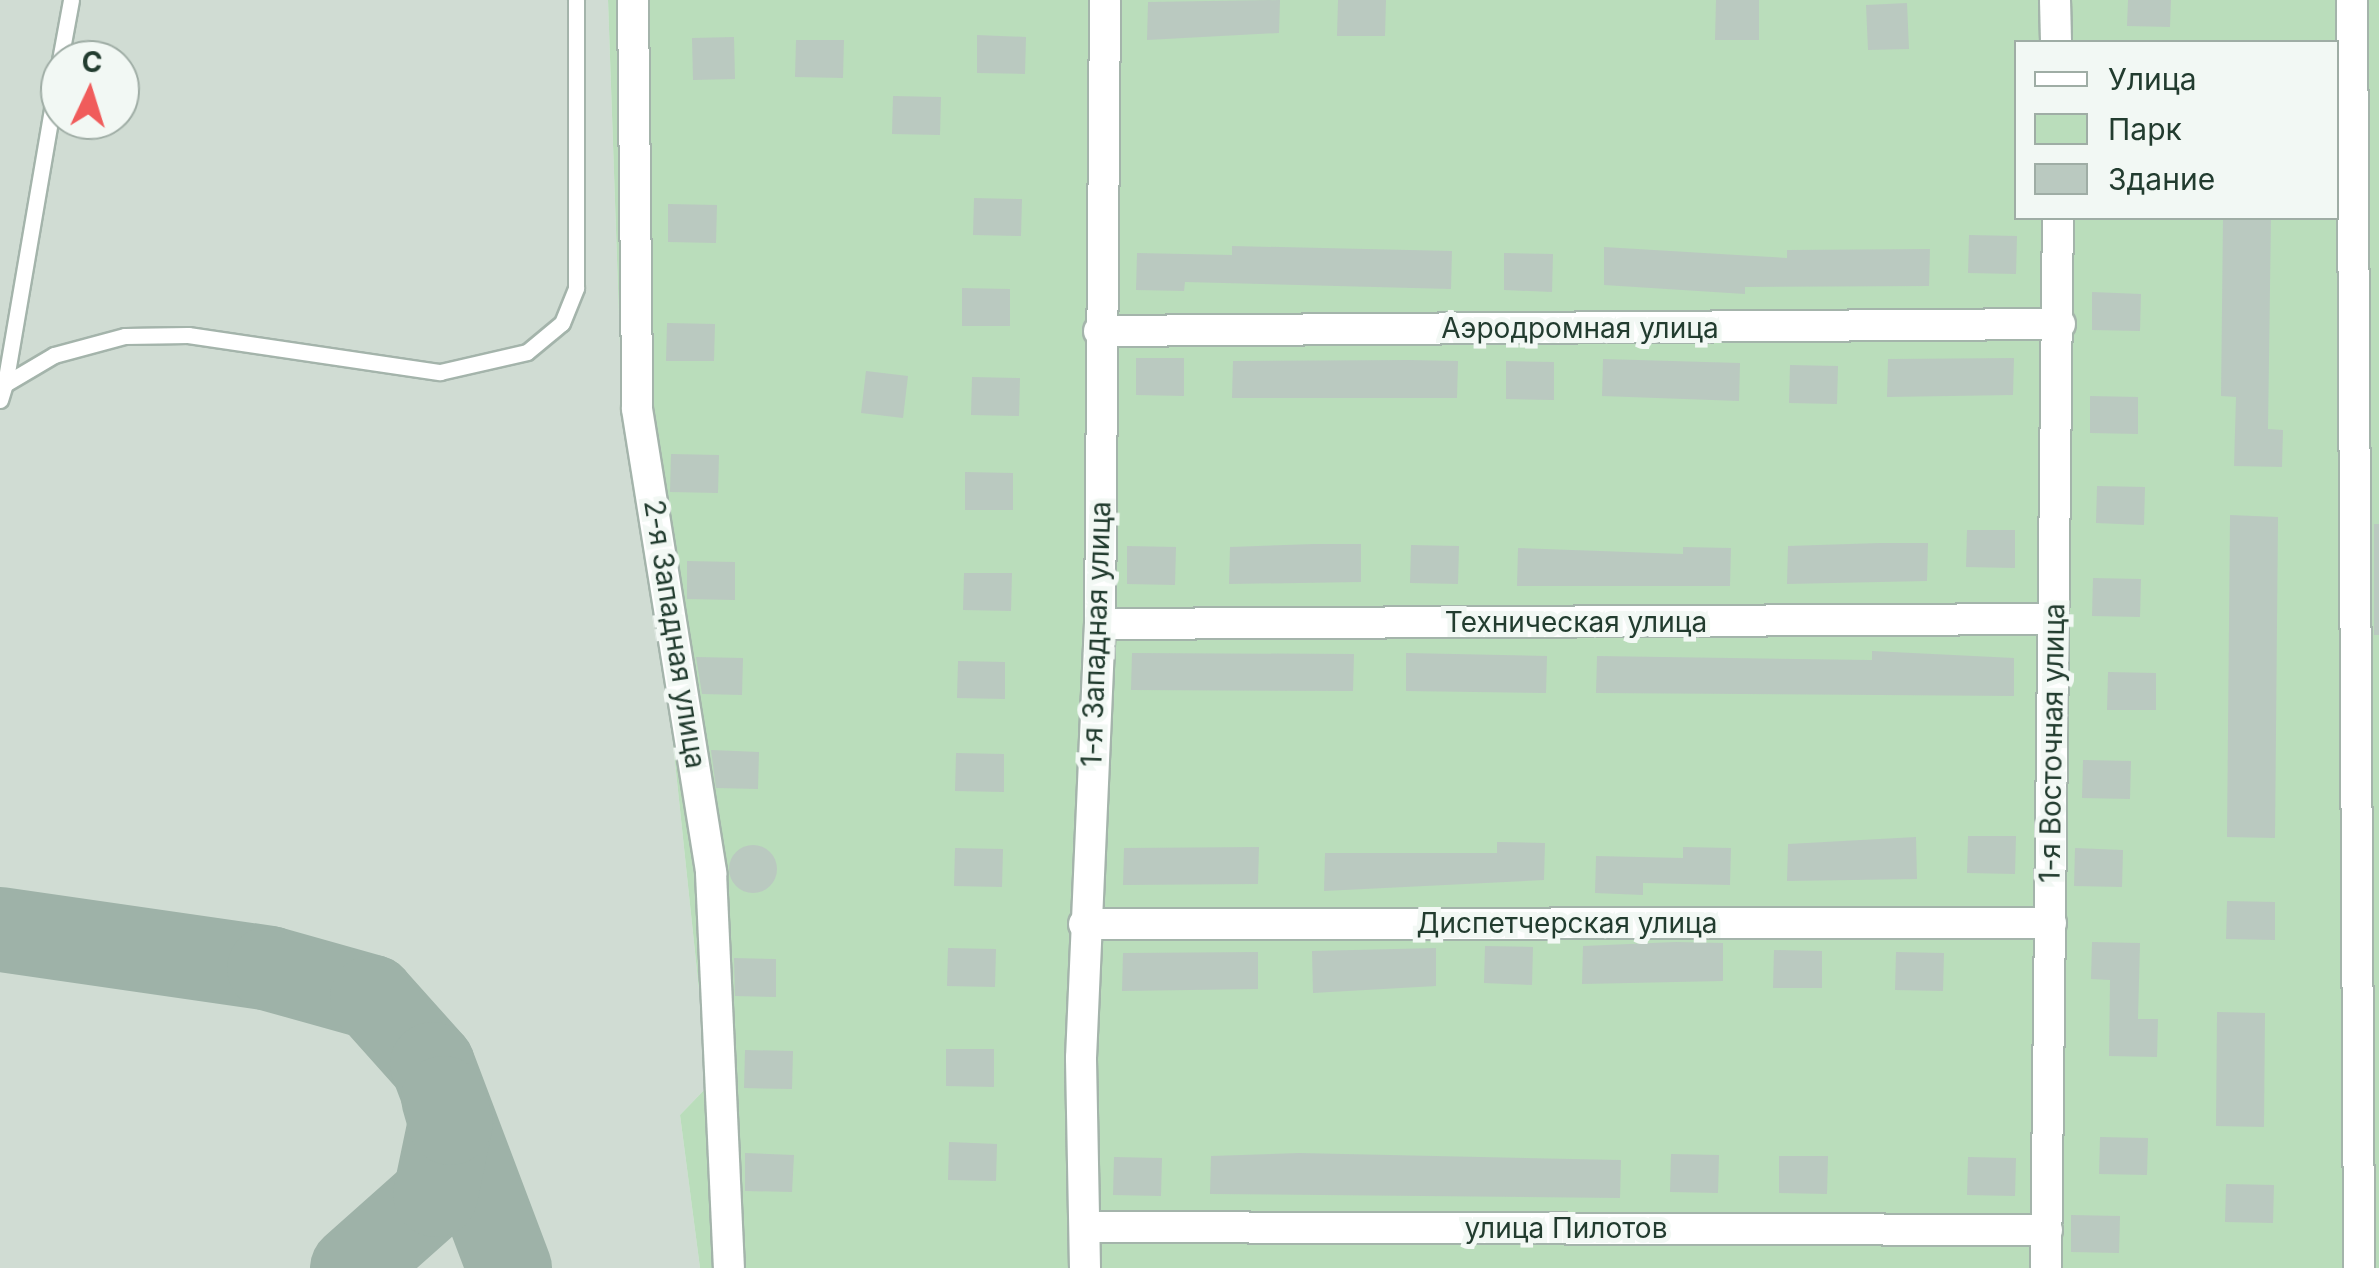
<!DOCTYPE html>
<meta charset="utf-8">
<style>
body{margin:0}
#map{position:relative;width:2379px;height:1268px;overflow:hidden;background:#e1ece5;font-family:Inter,sans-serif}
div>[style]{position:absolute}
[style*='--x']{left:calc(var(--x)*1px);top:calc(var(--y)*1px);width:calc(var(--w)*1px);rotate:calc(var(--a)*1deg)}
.built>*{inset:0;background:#d0dcd3}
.green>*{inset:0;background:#baddbb}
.taxiway>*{height:85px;margin:-42.5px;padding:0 42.5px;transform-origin:42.5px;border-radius:42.5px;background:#9eb2a8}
.building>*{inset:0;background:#bac9c0}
.round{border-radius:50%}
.roads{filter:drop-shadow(2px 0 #a4b4ab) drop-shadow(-2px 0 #a4b4ab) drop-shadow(0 2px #a4b4ab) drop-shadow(0 -2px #a4b4ab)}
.lane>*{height:15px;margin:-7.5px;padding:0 7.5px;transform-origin:7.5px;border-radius:7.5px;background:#fff}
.street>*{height:30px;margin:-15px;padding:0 15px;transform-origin:15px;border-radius:15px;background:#fff}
span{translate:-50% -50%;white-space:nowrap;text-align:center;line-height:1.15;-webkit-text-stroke:10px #f2f8f4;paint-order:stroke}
.street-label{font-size:28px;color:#223c2f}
.legend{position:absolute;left:2014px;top:40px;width:325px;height:180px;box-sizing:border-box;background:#f2f8f4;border:2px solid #9fada5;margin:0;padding:12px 18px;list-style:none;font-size:30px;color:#223c2f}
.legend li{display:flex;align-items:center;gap:20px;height:50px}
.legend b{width:50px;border:2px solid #9fada5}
.north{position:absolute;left:40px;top:40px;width:100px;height:100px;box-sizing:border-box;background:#f2f8f4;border:2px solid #9fada5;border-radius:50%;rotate:4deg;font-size:28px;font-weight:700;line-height:40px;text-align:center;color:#223c2f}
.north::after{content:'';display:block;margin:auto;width:35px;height:45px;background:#f05c5b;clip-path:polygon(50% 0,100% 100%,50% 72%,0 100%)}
</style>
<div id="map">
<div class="built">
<div style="clip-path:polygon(evenodd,0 0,608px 0,622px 403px,669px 705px,709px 1085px,680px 1115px,700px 1268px,0 1268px,0 0,60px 60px,120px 60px,120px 120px,60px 120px,60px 60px)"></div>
</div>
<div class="green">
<div style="clip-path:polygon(evenodd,608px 0,2379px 0,2379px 1268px,700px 1268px,680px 1115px,709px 1085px,669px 705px,622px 403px,608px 0,2016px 42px,2336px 42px,2336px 218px,2016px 218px,2016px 42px)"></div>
</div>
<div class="taxiway">
<div style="--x:0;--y:929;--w:272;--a:8.2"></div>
<div style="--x:269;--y:968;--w:107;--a:15.7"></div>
<div style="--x:372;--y:997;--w:90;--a:48.2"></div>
<div style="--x:432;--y:1064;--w:218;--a:69.3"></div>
<div style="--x:352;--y:1268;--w:111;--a:-41.7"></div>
<div style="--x:435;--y:1194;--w:74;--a:-78.2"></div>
<div style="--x:450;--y:1122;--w:25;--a:-106"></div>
</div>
<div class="building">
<div style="clip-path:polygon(1280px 0,1279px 33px,1147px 40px,1148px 2px)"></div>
<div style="clip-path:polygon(1338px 0,1386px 0,1385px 36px,1337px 36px)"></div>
<div style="clip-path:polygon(1716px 0,1759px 0,1759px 40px,1715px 40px)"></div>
<div style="clip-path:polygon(2128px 0,2171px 0,2170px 27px,2127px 26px)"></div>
<div style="clip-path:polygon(1907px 3px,1909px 49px,1868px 50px,1866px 5px)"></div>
<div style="clip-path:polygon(977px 35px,1026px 37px,1025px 74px,977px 73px)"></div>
<div style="clip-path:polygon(734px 37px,735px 79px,693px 80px,692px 38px)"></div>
<div style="clip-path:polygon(796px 40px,844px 40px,843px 78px,795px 77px)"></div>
<div style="clip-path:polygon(893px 96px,941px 97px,940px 135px,892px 134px)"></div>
<div style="clip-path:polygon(974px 198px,1022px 199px,1021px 236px,973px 235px)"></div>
<div style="clip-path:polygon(668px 204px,717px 205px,716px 243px,668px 242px)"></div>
<div style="clip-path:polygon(2223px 218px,2271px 218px,2268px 429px,2283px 430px,2282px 467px,2234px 466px,2236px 397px,2221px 396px)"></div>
<div style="clip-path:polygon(1969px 235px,2017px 236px,2016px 274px,1968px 273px)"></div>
<div style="clip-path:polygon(1232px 246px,1452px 251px,1451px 289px,1185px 282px,1184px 291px,1136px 290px,1137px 253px,1232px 255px)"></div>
<div style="clip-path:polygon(1604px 247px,1787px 258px,1787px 250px,1930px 249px,1929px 286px,1745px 287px,1745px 294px,1604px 285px)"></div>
<div style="clip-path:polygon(1504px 253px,1553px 254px,1552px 292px,1504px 290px)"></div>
<div style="clip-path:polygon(962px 288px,1010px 289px,1010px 326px,962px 326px)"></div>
<div style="clip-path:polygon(2092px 292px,2141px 294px,2140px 331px,2092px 330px)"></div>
<div style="clip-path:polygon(667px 323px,715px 324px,714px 361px,666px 361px)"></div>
<div style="clip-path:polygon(1136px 358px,1184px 358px,1184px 396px,1136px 395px)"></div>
<div style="clip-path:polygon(2014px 358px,2013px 395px,1887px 397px,1888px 359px)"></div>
<div style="clip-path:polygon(1603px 359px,1740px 363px,1739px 401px,1602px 396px)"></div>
<div style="clip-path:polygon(1409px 360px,1458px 361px,1457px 398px,1232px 398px,1233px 361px)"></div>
<div style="clip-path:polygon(1506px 361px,1554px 362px,1554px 400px,1506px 399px)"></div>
<div style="clip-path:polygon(1790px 365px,1838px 366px,1837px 404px,1789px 403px)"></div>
<div style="clip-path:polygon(866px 371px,908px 376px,903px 418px,861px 413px)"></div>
<div style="clip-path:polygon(972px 377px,1020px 378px,1019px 416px,971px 415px)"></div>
<div style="clip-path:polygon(2090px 396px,2138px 397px,2138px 434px,2090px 433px)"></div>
<div style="clip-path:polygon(671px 454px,719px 455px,718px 493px,670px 492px)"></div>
<div style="clip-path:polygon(965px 472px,1013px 473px,1013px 510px,965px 510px)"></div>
<div style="clip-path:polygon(2097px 486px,2145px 487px,2144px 525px,2096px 523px)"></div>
<div style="clip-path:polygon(2230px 515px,2278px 517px,2275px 838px,2227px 837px)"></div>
<div style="clip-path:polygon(2374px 524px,2379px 524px,2379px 635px,2374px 635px)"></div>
<div style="clip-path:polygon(1967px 530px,2015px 530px,2015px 568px,1966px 567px)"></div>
<div style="clip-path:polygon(1880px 543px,1928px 543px,1927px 581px,1787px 584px,1788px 546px)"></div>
<div style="clip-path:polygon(1314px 544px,1361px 544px,1361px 582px,1229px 584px,1230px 547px)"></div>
<div style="clip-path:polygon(1411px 545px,1459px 546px,1458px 584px,1410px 583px)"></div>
<div style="clip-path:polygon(1127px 546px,1176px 547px,1175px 585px,1127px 584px)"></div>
<div style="clip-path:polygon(1683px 547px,1731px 548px,1730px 586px,1517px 586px,1518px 548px,1683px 554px)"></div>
<div style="clip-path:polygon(687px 561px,735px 562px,735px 600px,687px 599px)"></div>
<div style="clip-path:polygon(964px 573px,1012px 573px,1011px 611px,963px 610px)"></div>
<div style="clip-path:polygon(2093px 578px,2141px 579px,2140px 617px,2092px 616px)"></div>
<div style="clip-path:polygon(1872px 651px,2014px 658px,2014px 696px,1596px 693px,1597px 656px,1872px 660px)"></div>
<div style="clip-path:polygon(1132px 653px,1354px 654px,1353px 691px,1131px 690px)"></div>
<div style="clip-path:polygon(1406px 653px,1547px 656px,1546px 693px,1406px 691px)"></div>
<div style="clip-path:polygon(696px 657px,743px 658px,742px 695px,702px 694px)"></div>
<div style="clip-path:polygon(958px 661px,1005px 662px,1005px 699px,957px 698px)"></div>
<div style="clip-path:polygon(2108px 672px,2156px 673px,2156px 710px,2107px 710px)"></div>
<div style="clip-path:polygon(711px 750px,759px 752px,758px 789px,716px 788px)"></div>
<div style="clip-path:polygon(956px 753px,1004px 754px,1004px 792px,955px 791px)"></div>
<div style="clip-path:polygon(2083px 760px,2131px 761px,2130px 799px,2082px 798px)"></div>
<div style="clip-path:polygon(1968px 836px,2016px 836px,2015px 874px,1967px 873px)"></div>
<div style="clip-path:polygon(1916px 837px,1917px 879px,1787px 881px,1788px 844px)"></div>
<div style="clip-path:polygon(1497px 842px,1545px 843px,1544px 880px,1324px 891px,1325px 853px,1497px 853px)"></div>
<div class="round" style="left:729px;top:845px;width:48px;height:48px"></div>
<div style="clip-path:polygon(1259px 847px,1258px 884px,1123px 885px,1124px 848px)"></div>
<div style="clip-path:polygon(1683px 847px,1731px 848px,1730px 885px,1643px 883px,1643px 895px,1595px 893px,1596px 856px,1683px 858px)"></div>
<div style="clip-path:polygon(955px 848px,1003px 849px,1002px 887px,954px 886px)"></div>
<div style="clip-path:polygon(2075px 848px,2123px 850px,2122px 887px,2074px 886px)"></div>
<div style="clip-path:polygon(2227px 901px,2275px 902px,2275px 940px,2226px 939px)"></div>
<div style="clip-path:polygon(1675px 942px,1723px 943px,1723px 981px,1582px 984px,1583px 946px)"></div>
<div style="clip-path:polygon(2092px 942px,2140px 943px,2138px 1019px,2158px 1019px,2157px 1057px,2109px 1056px,2110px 980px,2091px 979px)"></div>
<div style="clip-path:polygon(1485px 946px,1533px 947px,1532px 985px,1484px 983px)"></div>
<div style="clip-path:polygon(948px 948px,996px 949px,995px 987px,947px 986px)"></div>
<div style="clip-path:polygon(1436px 948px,1436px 986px,1313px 993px,1312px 951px)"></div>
<div style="clip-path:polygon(1774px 950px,1822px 951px,1822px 988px,1773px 988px)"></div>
<div style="clip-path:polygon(1258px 952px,1258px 989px,1122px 991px,1123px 953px)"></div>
<div style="clip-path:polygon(1896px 952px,1944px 953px,1943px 991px,1895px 990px)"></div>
<div style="clip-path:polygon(734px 958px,776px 959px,776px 997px,735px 996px)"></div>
<div style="clip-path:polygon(2217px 1012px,2265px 1013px,2264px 1127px,2216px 1126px)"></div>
<div style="clip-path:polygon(946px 1049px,994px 1049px,994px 1087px,946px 1086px)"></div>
<div style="clip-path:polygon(745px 1050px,793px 1051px,792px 1089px,744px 1088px)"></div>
<div style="clip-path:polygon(2100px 1137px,2148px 1138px,2147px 1175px,2099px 1174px)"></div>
<div style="clip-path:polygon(949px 1142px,997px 1144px,996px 1181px,948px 1180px)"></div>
<div style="clip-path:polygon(745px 1153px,794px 1155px,792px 1192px,745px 1191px)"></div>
<div style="clip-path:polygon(1299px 1153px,1621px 1160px,1620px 1198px,1210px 1194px,1211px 1156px)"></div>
<div style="clip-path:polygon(1671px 1154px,1719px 1155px,1718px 1193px,1670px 1192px)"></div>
<div style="clip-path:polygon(1779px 1156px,1828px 1156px,1827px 1194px,1779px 1193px)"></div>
<div style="clip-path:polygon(1114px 1157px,1162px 1158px,1161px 1196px,1113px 1195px)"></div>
<div style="clip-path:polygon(1968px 1157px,2016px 1158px,2015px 1196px,1967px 1195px)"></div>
<div style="clip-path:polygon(2226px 1184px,2274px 1185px,2273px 1223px,2225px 1222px)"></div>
<div style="clip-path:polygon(2071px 1215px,2120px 1216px,2119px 1253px,2071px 1252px)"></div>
</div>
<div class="roads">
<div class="lane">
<div style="--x:60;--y:60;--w:61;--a:-79.6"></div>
<div style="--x:5;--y:384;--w:328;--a:-80.3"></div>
<div style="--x:0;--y:400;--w:17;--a:-73"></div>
<div style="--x:5;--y:384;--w:57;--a:-30.6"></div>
<div style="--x:54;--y:355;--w:73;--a:-15"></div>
<div style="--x:125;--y:336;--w:63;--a:-0.9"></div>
<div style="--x:188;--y:335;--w:255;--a:8.4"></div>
<div style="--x:440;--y:372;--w:89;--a:-12.9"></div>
<div style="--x:527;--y:352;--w:45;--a:-39.6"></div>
<div style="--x:562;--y:323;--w:38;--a:-68"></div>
<div style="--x:576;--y:288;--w:288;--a:-90"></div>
</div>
<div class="street">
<div style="--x:633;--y:0;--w:409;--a:89.4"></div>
<div style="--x:637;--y:409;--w:470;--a:80.9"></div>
<div style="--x:711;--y:873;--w:395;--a:87.4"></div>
<div style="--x:2055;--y:0;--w:42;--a:88.6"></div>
<div style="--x:2352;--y:0;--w:1268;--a:89.68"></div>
<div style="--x:1099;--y:331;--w:961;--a:-0.42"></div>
<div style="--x:1100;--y:624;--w:953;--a:-0.3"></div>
<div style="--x:1084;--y:924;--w:967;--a:-0.06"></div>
<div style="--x:1085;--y:1227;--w:962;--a:0.18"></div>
<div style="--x:1085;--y:1268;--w:210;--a:-91.1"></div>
<div style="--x:1081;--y:1058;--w:434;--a:-87.5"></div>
<div style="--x:1100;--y:624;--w:624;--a:-89.54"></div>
<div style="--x:2046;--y:1268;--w:1050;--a:-89.35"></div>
</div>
</div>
<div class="street-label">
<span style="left:1580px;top:328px">Аэродромная улица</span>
<span style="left:1576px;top:622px">Техническая улица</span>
<span style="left:675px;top:634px;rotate:81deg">2-я Западная улица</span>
<span style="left:1096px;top:634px;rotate:-88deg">1-я Западная улица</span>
<span style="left:2052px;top:743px;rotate:-89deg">1-я Восточная улица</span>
<span style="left:1567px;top:923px">Диспетчерская улица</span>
<span style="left:1566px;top:1228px">улица Пилотов</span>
</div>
<ul class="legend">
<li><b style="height:12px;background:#fff"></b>Улица</li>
<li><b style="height:28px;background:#baddbb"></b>Парк</li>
<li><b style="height:28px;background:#bac9c0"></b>Здание</li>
</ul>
<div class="north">С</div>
</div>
